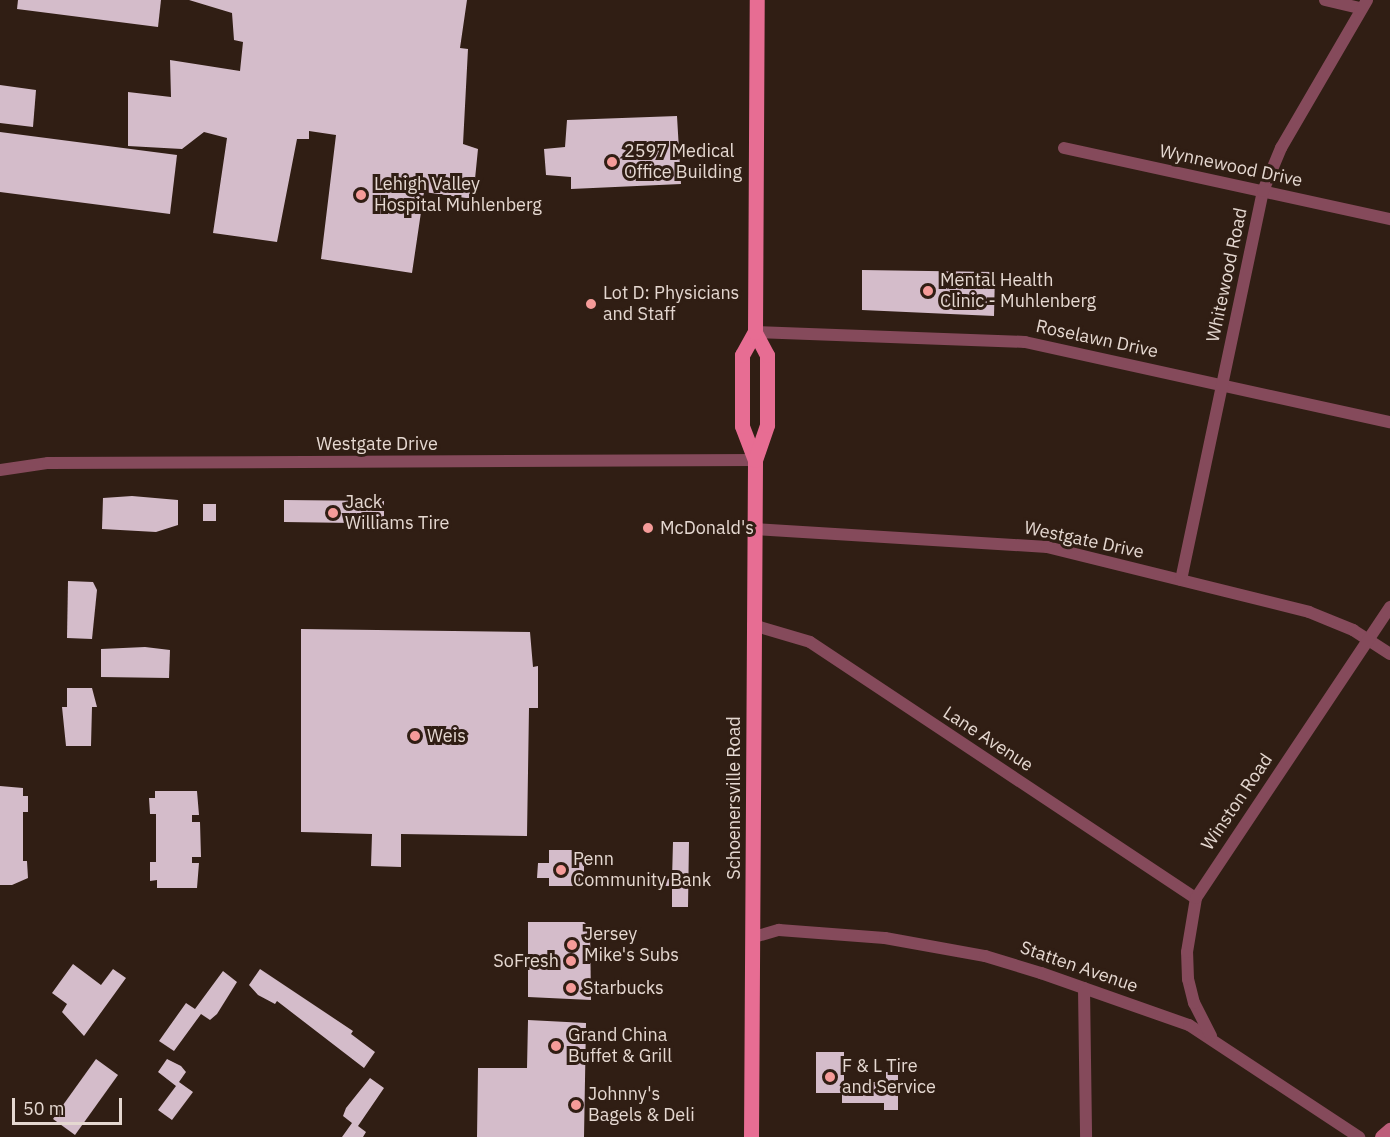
<!DOCTYPE html>
<style>
body{margin:0}
#map{position:relative;width:1390px;height:1137px;overflow:hidden;background:#301e14;font-family:"IBM Plex Sans",sans-serif}
div>[style]{position:absolute}
[style*='--x']{left:calc(var(--x)*1px);top:calc(var(--y)*1px);width:calc(var(--w)*1px);rotate:calc(var(--a)*1deg)}
.building>*{inset:0;background:#d4bcca}
.street>*{height:12px;margin:-6px;padding:0 6px;transform-origin:6px;border-radius:6px;background:#854a5b}
.secondary>*{height:15px;margin:-7.5px;padding:0 7.5px;transform-origin:7.5px;border-radius:7.5px;background:#bd5e7a}
.primary>*{height:15px;margin:-7.5px;padding:0 7.5px;transform-origin:7.5px;border-radius:7.5px;background:#e76d93}
.dots>*{width:16px;height:16px;translate:-50% -50%;box-sizing:border-box;border:3px solid #301e14;border-radius:50%}
span{translate:-50% -50%;white-space:nowrap;text-align:center;line-height:1.15;-webkit-text-stroke:6px #301e14;paint-order:stroke}
.poi-label{font-size:18px;color:#e5d8d1}
.left{translate:0 -50%;text-align:left}
.right{translate:-100% -50%;text-align:right}
.street-label{font-size:18px;color:#e5d8d1}
.scale{position:absolute;left:12px;top:1098px;width:110px;height:27px;box-sizing:border-box;border:3px solid #e5d8d1;border-top:0;padding-left:8px;font-size:18px;line-height:21px;white-space:nowrap;color:#e5d8d1;-webkit-text-stroke:4px #301e14;paint-order:stroke}
</style>
<div id="map">
<div class="building">
<div style="clip-path:polygon(18px 0,161px 0,158px 27px,17px 9px)"></div>
<div style="clip-path:polygon(189px 0,467px 0,460px 48px,468px 49px,463px 144px,478px 149px,473px 199px,424px 192px,412px 273px,321px 259px,336px 135px,309px 131px,309px 139px,297px 139px,277px 242px,213px 233px,227px 138px,204px 132px,182px 149px,128px 146px,128px 92px,171px 97px,170px 60px,240px 71px,243px 42px,234px 40px,232px 13px)"></div>
<div style="clip-path:polygon(0 85px,36px 90px,33px 127px,0 123px)"></div>
<div style="clip-path:polygon(677px 116px,681px 184px,571px 189px,571px 177px,546px 175px,544px 149px,565px 147px,567px 120px)"></div>
<div style="clip-path:polygon(0 132px,177px 155px,170px 214px,0 192px)"></div>
<div style="clip-path:polygon(862px 270px,995px 272px,994px 316px,862px 310px)"></div>
<div style="clip-path:polygon(132px 496px,178px 500px,178px 525px,156px 532px,102px 529px,103px 498px)"></div>
<div style="clip-path:polygon(284px 500px,384px 501px,384px 528px,354px 528px,353px 523px,284px 522px)"></div>
<div style="clip-path:polygon(203px 504px,216px 504px,216px 521px,203px 521px)"></div>
<div style="clip-path:polygon(68px 581px,93px 582px,97px 590px,92px 639px,67px 638px)"></div>
<div style="clip-path:polygon(301px 629px,530px 632px,533px 667px,538px 666px,538px 708px,529px 708px,527px 836px,401px 834px,401px 867px,371px 866px,372px 834px,301px 832px)"></div>
<div style="clip-path:polygon(145px 647px,170px 650px,169px 678px,101px 677px,101px 649px)"></div>
<div style="clip-path:polygon(67px 688px,92px 688px,97px 707px,92px 707px,91px 746px,66px 746px,62px 707px,67px 707px)"></div>
<div style="clip-path:polygon(0 786px,23px 788px,23px 796px,28px 796px,28px 812px,23px 812px,23px 861px,27px 861px,28px 878px,12px 885px,0 885px)"></div>
<div style="clip-path:polygon(155px 791px,197px 791px,199px 815px,192px 815px,192px 822px,200px 822px,201px 857px,192px 857px,192px 863px,199px 863px,197px 888px,157px 888px,157px 880px,150px 881px,150px 862px,156px 862px,156px 814px,150px 814px,149px 798px,155px 798px)"></div>
<div style="clip-path:polygon(673px 842px,689px 842px,688px 907px,672px 907px,672px 886px,661px 886px,660px 878px,672px 879px)"></div>
<div style="clip-path:polygon(549px 850px,584px 850px,584px 886px,549px 886px,549px 878px,537px 878px,538px 863px,549px 863px)"></div>
<div style="clip-path:polygon(528px 922px,584px 922px,590px 928px,591px 1000px,528px 997px)"></div>
<div style="clip-path:polygon(73px 964px,101px 985px,113px 969px,126px 978px,84px 1036px,62px 1012px,67px 1004px,52px 993px)"></div>
<div style="clip-path:polygon(260px 969px,353px 1031px,351px 1034px,375px 1052px,364px 1068px,277px 1001px,275px 1004px,258px 995px,249px 985px)"></div>
<div style="clip-path:polygon(223px 971px,237px 982px,217px 1014px,210px 1020px,201px 1014px,174px 1051px,159px 1041px,186px 1003px,195px 1009px)"></div>
<div style="clip-path:polygon(528px 1020px,586px 1023px,584px 1137px,477px 1137px,478px 1068px,527px 1068px)"></div>
<div style="clip-path:polygon(816px 1052px,844px 1052px,844px 1082px,886px 1082px,886px 1072px,898px 1072px,898px 1110px,884px 1110px,884px 1103px,842px 1103px,842px 1093px,816px 1093px)"></div>
<div style="clip-path:polygon(96px 1059px,118px 1075px,75px 1135px,53px 1119px)"></div>
<div style="clip-path:polygon(167px 1059px,181px 1066px,186px 1072px,179px 1082px,193px 1092px,172px 1120px,158px 1110px,176px 1086px,158px 1072px)"></div>
<div style="clip-path:polygon(370px 1078px,384px 1088px,358px 1126px,366px 1132px,363px 1137px,342px 1137px,352px 1123px,343px 1116px,346px 1108px)"></div>
</div>
<div class="street">
<div style="--x:1325;--y:0;--w:37;--a:13"></div>
<div style="--x:1064;--y:148;--w:334;--a:12.3"></div>
<div style="--x:755;--y:332;--w:270;--a:2.1"></div>
<div style="--x:1025;--y:342;--w:374;--a:12.4"></div>
<div style="--x:0;--y:470;--w:49;--a:-8.3"></div>
<div style="--x:48;--y:463;--w:707;--a:-0.24"></div>
<div style="--x:754;--y:529;--w:294;--a:3.5"></div>
<div style="--x:1047;--y:547;--w:270;--a:13.9"></div>
<div style="--x:1309;--y:612;--w:48;--a:22.2"></div>
<div style="--x:1353;--y:630;--w:44;--a:33"></div>
<div style="--x:1181;--y:580;--w:398;--a:-78.1"></div>
<div style="--x:1263;--y:191;--w:47;--a:-67.3"></div>
<div style="--x:1281;--y:148;--w:171;--a:-59.8"></div>
<div style="--x:753;--y:625;--w:59;--a:16.6"></div>
<div style="--x:810;--y:642;--w:463;--a:33.6"></div>
<div style="--x:754;--y:937;--w:26;--a:-16"></div>
<div style="--x:779;--y:930;--w:106;--a:4.3"></div>
<div style="--x:885;--y:938;--w:102;--a:10.2"></div>
<div style="--x:985;--y:956;--w:59;--a:16.9"></div>
<div style="--x:1041;--y:973;--w:157;--a:19.4"></div>
<div style="--x:1189;--y:1025;--w:204;--a:33.4"></div>
<div style="--x:1084;--y:988;--w:149;--a:89.2"></div>
<div style="--x:1211;--y:1036;--w:37;--a:-117"></div>
<div style="--x:1194;--y:1003;--w:25;--a:-104"></div>
<div style="--x:1188;--y:979;--w:27;--a:-92"></div>
<div style="--x:1187;--y:952;--w:55;--a:-80.5"></div>
<div style="--x:1196;--y:898;--w:350;--a:-56.3"></div>
</div>
<div class="secondary">
<div style="--x:1382;--y:1137;--w:11;--a:-41"></div>
</div>
<div class="primary">
<div style="--x:755;--y:460;--w:36;--a:-111"></div>
<div style="--x:742;--y:426;--w:71;--a:-90"></div>
<div style="--x:742;--y:355;--w:26;--a:-61"></div>
<div style="--x:751;--y:1137;--w:677;--a:-89.66"></div>
<div style="--x:755;--y:460;--w:37;--a:-71"></div>
<div style="--x:767;--y:425;--w:70;--a:-90"></div>
<div style="--x:767;--y:355;--w:26;--a:-118"></div>
<div style="--x:755;--y:332;--w:332;--a:-89.7"></div>
</div>
<div class="dots">
<div style="left:612px;top:162px;background:#f59b99"></div>
<div style="left:361px;top:195px;background:#f59b99"></div>
<div style="left:928px;top:291px;background:#f59b99"></div>
<div style="left:591px;top:304px;background:#f59b99"></div>
<div style="left:333px;top:513px;background:#f59b99"></div>
<div style="left:648px;top:528px;background:#f59b99"></div>
<div style="left:415px;top:736px;background:#f59b99"></div>
<div style="left:561px;top:870px;background:#f59b99"></div>
<div style="left:572px;top:945px;background:#f59b99"></div>
<div style="left:571px;top:961px;background:#f59b99"></div>
<div style="left:571px;top:988px;background:#f59b99"></div>
<div style="left:556px;top:1046px;background:#f59b99"></div>
<div style="left:830px;top:1077px;background:#f59b99"></div>
<div style="left:576px;top:1105px;background:#f59b99"></div>
</div>
<div class="poi-label">
<span class="left" style="left:624px;top:162px">2597 Medical<br>Office Building</span>
<span class="left" style="left:374px;top:195px">Lehigh Valley<br>Hospital Muhlenberg</span>
<span class="left" style="left:940px;top:291px">Mental Health<br>Clinic - Muhlenberg</span>
<span class="left" style="left:603px;top:304px">Lot D: Physicians<br>and Staff</span>
<span class="left" style="left:345px;top:513px">Jack<br>Williams Tire</span>
<span class="left" style="left:660px;top:528px">McDonald's</span>
<span class="left" style="left:427px;top:736px">Weis</span>
<span class="left" style="left:573px;top:870px">Penn<br>Community Bank</span>
<span class="left" style="left:584px;top:945px">Jersey<br>Mike's Subs</span>
<span class="right" style="left:559px;top:961px">SoFresh</span>
<span class="left" style="left:583px;top:988px">Starbucks</span>
<span class="left" style="left:568px;top:1046px">Grand China<br>Buffet &amp; Grill</span>
<span class="left" style="left:842px;top:1077px">F &amp; L Tire<br>and Service</span>
<span class="left" style="left:588px;top:1105px">Johnny's<br>Bagels &amp; Deli</span>
</div>
<div class="street-label">
<span style="left:1231px;top:166px;rotate:12deg">Wynnewood Drive</span>
<span style="left:1227px;top:275px;rotate:-78deg">Whitewood Road</span>
<span style="left:1097px;top:339px;rotate:12deg">Roselawn Drive</span>
<span style="left:377px;top:444px">Westgate Drive</span>
<span style="left:1084px;top:540px;rotate:12deg">Westgate Drive</span>
<span style="left:988px;top:739px;rotate:33deg">Lane Avenue</span>
<span style="left:734px;top:798px;rotate:-90deg">Schoenersville Road</span>
<span style="left:1237px;top:802px;rotate:-56deg">Winston Road</span>
<span style="left:1079px;top:967px;rotate:19deg">Statten Avenue</span>
</div>
<div class="scale">50 m</div>
</div>
